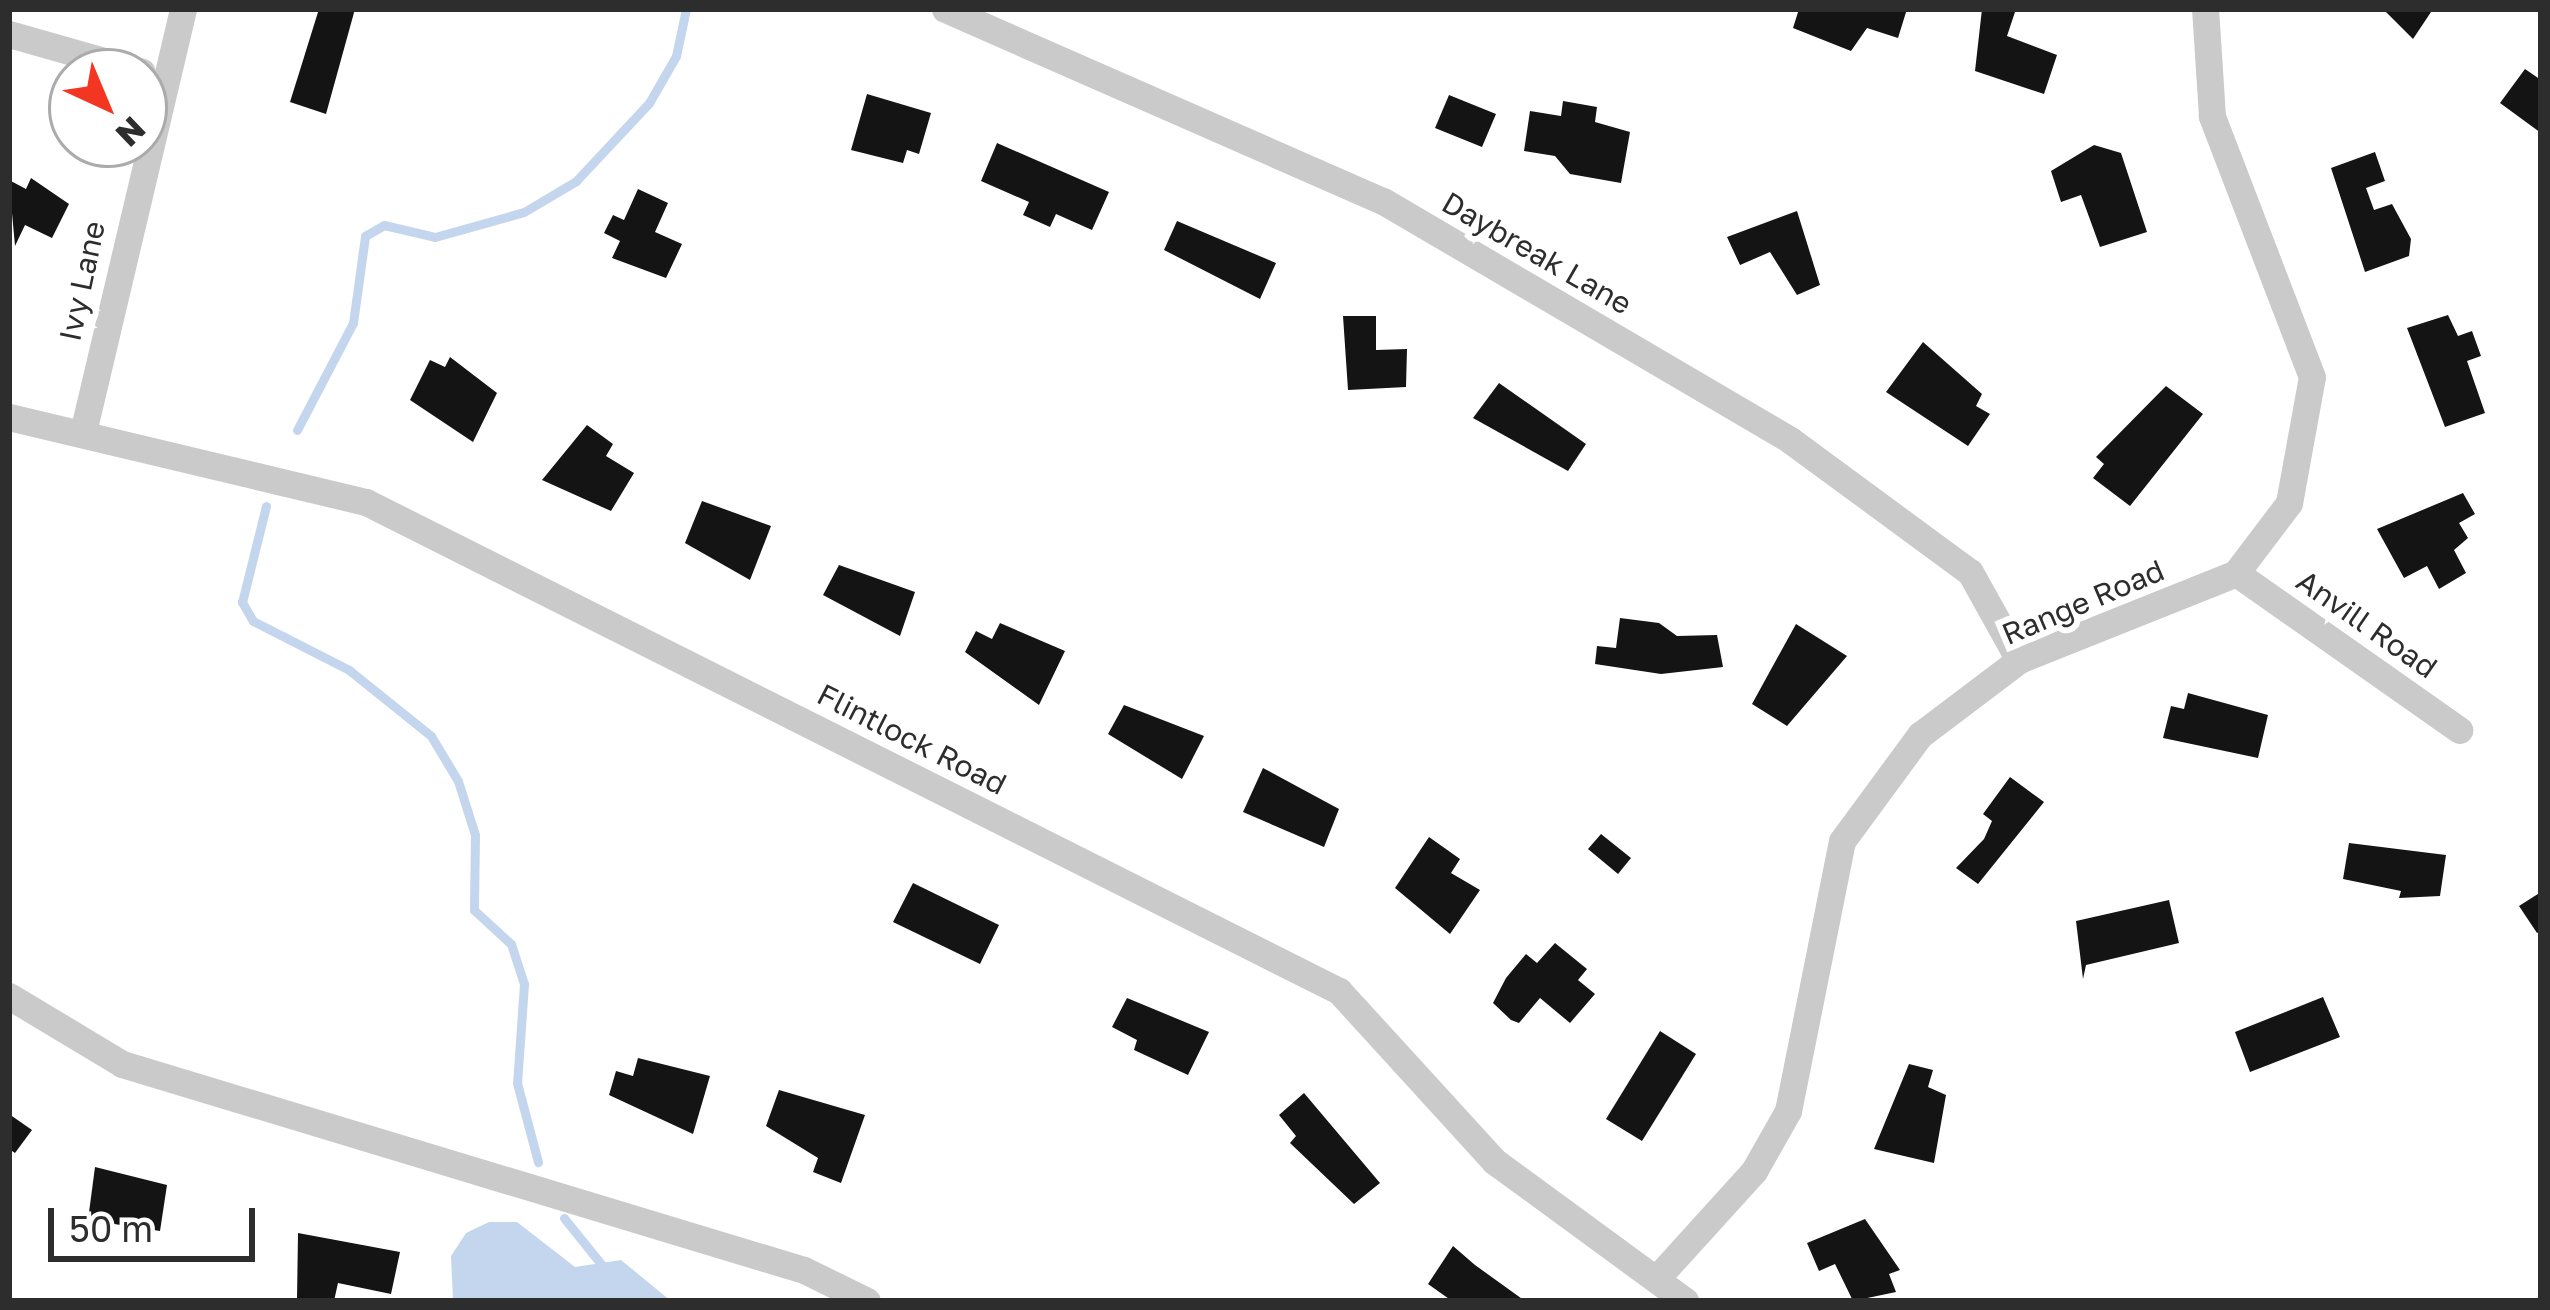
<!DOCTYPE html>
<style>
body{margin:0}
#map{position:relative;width:2550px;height:1310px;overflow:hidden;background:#fff;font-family:"Golos Text",sans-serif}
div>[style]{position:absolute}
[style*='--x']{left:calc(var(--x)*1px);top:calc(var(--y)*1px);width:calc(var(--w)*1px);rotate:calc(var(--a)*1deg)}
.water>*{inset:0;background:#c4d6ee}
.stream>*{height:9px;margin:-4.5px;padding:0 4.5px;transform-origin:4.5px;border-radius:4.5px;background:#c4d6ee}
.building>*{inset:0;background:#141414}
.minor>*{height:27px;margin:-13.5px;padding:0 13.5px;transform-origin:13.5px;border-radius:13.5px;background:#cacaca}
span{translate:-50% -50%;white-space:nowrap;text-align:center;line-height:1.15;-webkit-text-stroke:12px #fff;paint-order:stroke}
.street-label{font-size:30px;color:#2d2d2d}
.frame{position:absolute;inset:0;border:12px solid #2d2d2d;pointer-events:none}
.north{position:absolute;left:48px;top:48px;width:120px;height:120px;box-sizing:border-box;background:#fff;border:3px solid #ababab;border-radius:50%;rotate:136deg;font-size:33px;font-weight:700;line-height:48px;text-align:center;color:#2d2d2d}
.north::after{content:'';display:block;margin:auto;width:42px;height:54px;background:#f33621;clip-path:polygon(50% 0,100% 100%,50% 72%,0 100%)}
.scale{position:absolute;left:48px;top:1208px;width:207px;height:54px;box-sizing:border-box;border:6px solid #2d2d2d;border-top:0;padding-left:15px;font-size:36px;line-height:42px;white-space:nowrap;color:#2d2d2d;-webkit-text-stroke:9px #fff;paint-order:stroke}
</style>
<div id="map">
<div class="water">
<div style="clip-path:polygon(489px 1222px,517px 1222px,575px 1267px,621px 1260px,671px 1301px,453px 1301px,451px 1256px,466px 1233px)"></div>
</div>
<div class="stream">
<div style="--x:297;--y:430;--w:121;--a:-62.4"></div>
<div style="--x:353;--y:323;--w:88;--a:-82.1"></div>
<div style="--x:365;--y:236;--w:22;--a:-30"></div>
<div style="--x:384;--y:225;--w:52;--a:13.2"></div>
<div style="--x:435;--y:237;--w:92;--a:-15.7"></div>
<div style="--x:524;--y:212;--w:61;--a:-30.8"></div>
<div style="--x:576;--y:181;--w:107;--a:-46.9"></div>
<div style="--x:649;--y:103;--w:54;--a:-60.1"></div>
<div style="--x:676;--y:56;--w:48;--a:-78"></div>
<div style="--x:266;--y:506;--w:99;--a:104"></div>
<div style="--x:242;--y:602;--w:22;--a:60"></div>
<div style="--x:253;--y:621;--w:108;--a:27"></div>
<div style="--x:349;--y:670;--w:105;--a:38.8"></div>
<div style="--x:431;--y:736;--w:52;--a:59"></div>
<div style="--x:458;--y:781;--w:57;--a:72.5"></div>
<div style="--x:475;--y:835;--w:75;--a:90.8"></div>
<div style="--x:474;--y:910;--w:50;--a:42.6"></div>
<div style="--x:511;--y:944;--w:42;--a:72"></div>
<div style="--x:524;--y:984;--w:99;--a:94"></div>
<div style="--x:517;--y:1083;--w:82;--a:75.1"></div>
<div style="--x:564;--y:1218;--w:65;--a:51.2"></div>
</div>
<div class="building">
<div style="clip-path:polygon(319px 9px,355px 9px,326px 114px,290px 102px)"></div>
<div style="clip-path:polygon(1799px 9px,1907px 9px,1898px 38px,1867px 28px,1851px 51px,1793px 28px)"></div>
<div style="clip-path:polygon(1982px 9px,2016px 9px,2007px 36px,2057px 55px,2044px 94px,1975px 71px)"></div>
<div style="clip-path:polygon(2433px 9px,2413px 39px,2386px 12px,2389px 9px)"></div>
<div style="clip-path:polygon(2525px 69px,2541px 80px,2541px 133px,2500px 103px)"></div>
<div style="clip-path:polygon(867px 94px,931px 113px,919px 154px,907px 150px,903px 163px,851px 150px)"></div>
<div style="clip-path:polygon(1449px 95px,1496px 114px,1482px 147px,1435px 128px)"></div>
<div style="clip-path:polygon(1563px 101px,1597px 107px,1595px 122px,1630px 132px,1621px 183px,1570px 174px,1555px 156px,1524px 151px,1530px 111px,1561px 116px)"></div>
<div style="clip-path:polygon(997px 143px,1109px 192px,1092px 230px,1056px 214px,1050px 227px,1023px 215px,1029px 202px,981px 181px)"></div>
<div style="clip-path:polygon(2094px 145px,2121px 153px,2147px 232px,2100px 247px,2081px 195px,2061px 202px,2051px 171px)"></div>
<div style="clip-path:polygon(2375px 152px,2385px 181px,2366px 188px,2374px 210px,2392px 204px,2411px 239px,2409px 256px,2365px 272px,2331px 168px)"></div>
<div style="clip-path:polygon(31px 178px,69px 204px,52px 238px,25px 225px,15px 246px,9px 180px,26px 189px)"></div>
<div style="clip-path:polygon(638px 189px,668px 203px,655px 232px,682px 244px,666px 278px,612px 258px,620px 241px,604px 233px,613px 215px,624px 220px)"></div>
<div style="clip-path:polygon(1797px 211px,1820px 285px,1797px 295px,1770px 252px,1740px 265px,1727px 237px)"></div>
<div style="clip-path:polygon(1177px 221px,1276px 263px,1260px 299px,1164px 250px)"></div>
<div style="clip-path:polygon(2448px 315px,2458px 336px,2472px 331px,2481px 356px,2467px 361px,2485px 413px,2445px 427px,2407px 328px)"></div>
<div style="clip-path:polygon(1343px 316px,1376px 316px,1376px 350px,1407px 349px,1406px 387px,1348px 390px)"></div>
<div style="clip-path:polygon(1923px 342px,1982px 394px,1976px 406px,1990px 414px,1968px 446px,1886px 392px)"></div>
<div style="clip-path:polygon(450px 357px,497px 393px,473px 442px,410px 400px,430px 360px,445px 367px)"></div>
<div style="clip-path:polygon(1499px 383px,1586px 444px,1568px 471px,1473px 418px)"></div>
<div style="clip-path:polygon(2166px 386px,2203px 414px,2130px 506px,2093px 478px,2104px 464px,2096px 457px)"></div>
<div style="clip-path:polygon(587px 425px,613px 444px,606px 456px,634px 473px,611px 511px,542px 480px)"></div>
<div style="clip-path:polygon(2463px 493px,2475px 514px,2459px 523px,2468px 538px,2454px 550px,2466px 573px,2439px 589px,2427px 566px,2404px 578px,2377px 529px)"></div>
<div style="clip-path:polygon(702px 501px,771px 526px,750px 580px,685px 543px)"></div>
<div style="clip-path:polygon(839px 565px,915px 592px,900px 636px,823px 595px)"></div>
<div style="clip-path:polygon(1620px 618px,1659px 623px,1677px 636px,1717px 635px,1723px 667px,1661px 674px,1595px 664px,1597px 646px,1616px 648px)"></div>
<div style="clip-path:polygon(1000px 623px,1065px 651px,1039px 705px,965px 652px,976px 631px,992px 639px)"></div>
<div style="clip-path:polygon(1796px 624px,1847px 656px,1787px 726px,1752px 704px)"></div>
<div style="clip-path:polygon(2188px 693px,2268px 715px,2258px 758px,2163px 738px,2171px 706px,2184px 709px)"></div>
<div style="clip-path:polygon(1124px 705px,1204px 736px,1182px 779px,1108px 734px)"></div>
<div style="clip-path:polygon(1263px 768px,1339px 809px,1324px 847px,1243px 812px)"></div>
<div style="clip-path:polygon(2010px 777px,2044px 802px,1978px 884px,1956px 868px,1984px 839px,1992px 821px,1983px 814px)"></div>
<div style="clip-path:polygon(1601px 834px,1631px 858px,1618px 874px,1588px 849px)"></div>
<div style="clip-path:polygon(1429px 837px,1460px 859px,1451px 873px,1480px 890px,1450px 934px,1395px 888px)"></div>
<div style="clip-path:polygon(2349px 843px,2446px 855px,2440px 896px,2399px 898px,2401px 891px,2343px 879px)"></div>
<div style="clip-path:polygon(913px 883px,999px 925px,980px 964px,893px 922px)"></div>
<div style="clip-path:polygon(2541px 892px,2541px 931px,2537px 933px,2519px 906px)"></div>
<div style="clip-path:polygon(2169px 900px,2179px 943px,2086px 965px,2083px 979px,2076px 921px)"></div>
<div style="clip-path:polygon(1555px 943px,1587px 969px,1578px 980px,1595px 994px,1570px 1023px,1540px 998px,1519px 1023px,1511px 1020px,1493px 1003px,1506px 978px,1526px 954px,1537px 963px)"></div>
<div style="clip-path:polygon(2323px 997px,2340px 1037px,2250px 1072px,2235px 1032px)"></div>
<div style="clip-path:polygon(1127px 998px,1209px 1032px,1188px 1075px,1134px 1050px,1137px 1040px,1112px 1027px)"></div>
<div style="clip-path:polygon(1660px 1031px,1696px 1054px,1642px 1141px,1606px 1119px)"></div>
<div style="clip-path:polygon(638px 1058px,710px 1076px,693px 1134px,609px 1095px,616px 1071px,633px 1076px)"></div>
<div style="clip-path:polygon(1909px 1064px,1933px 1070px,1928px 1087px,1946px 1095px,1934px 1163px,1874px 1149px)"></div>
<div style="clip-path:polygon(779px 1090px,865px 1115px,841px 1183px,813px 1172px,818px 1158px,766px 1126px)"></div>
<div style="clip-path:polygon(1304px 1093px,1380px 1183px,1354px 1204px,1290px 1143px,1296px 1136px,1279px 1115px)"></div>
<div style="clip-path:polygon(9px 1114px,32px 1130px,15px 1153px,9px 1149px)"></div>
<div style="clip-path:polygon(95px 1167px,167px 1185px,160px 1231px,88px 1220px)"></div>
<div style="clip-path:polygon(1865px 1219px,1900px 1270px,1889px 1274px,1896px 1292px,1853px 1301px,1835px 1264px,1819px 1271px,1807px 1243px)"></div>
<div style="clip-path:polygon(298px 1233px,400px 1252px,391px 1294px,338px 1283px,334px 1301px,297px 1299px)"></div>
<div style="clip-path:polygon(1453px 1246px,1475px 1265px,1525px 1301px,1452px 1301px,1428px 1284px)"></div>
</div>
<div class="minor">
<div style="--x:945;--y:9;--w:478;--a:23.7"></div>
<div style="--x:1383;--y:201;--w:472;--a:30.4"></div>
<div style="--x:1790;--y:440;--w:223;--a:36.3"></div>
<div style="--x:1970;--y:572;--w:101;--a:60.9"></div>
<div style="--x:9;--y:34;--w:138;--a:15.9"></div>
<div style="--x:9;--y:417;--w:367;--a:13.4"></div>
<div style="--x:366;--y:502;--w:1089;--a:26.68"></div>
<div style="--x:1339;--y:991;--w:230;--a:47.6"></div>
<div style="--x:1494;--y:1161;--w:237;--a:36.2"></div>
<div style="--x:84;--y:428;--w:431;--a:-76.7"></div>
<div style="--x:2236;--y:573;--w:273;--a:35.1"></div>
<div style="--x:9;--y:996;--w:132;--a:31"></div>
<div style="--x:122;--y:1064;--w:712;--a:16.81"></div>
<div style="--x:804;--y:1270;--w:70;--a:26.2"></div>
<div style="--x:1656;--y:1279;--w:146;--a:-47.8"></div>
<div style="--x:1754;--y:1171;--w:69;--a:-60.5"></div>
<div style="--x:1788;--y:1111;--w:275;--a:-78.7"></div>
<div style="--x:1842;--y:841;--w:132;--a:-53.7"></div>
<div style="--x:1920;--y:735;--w:124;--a:-37.1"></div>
<div style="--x:2019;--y:660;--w:234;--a:-21.8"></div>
<div style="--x:2236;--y:573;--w:88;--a:-52.9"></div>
<div style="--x:2289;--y:503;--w:128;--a:-79.7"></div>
<div style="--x:2312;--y:377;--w:280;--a:-111"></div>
<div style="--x:2212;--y:116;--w:107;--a:-93.7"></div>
</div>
<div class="street-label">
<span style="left:1537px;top:253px;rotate:30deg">Daybreak Lane</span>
<span style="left:82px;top:281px;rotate:-78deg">Ivy Lane</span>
<span style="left:2083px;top:602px;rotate:-23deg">Range Road</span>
<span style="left:2367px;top:624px;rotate:35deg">Anvill Road</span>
<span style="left:912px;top:739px;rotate:27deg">Flintlock Road</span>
</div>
<div class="frame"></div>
<div class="north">N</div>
<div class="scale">50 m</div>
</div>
